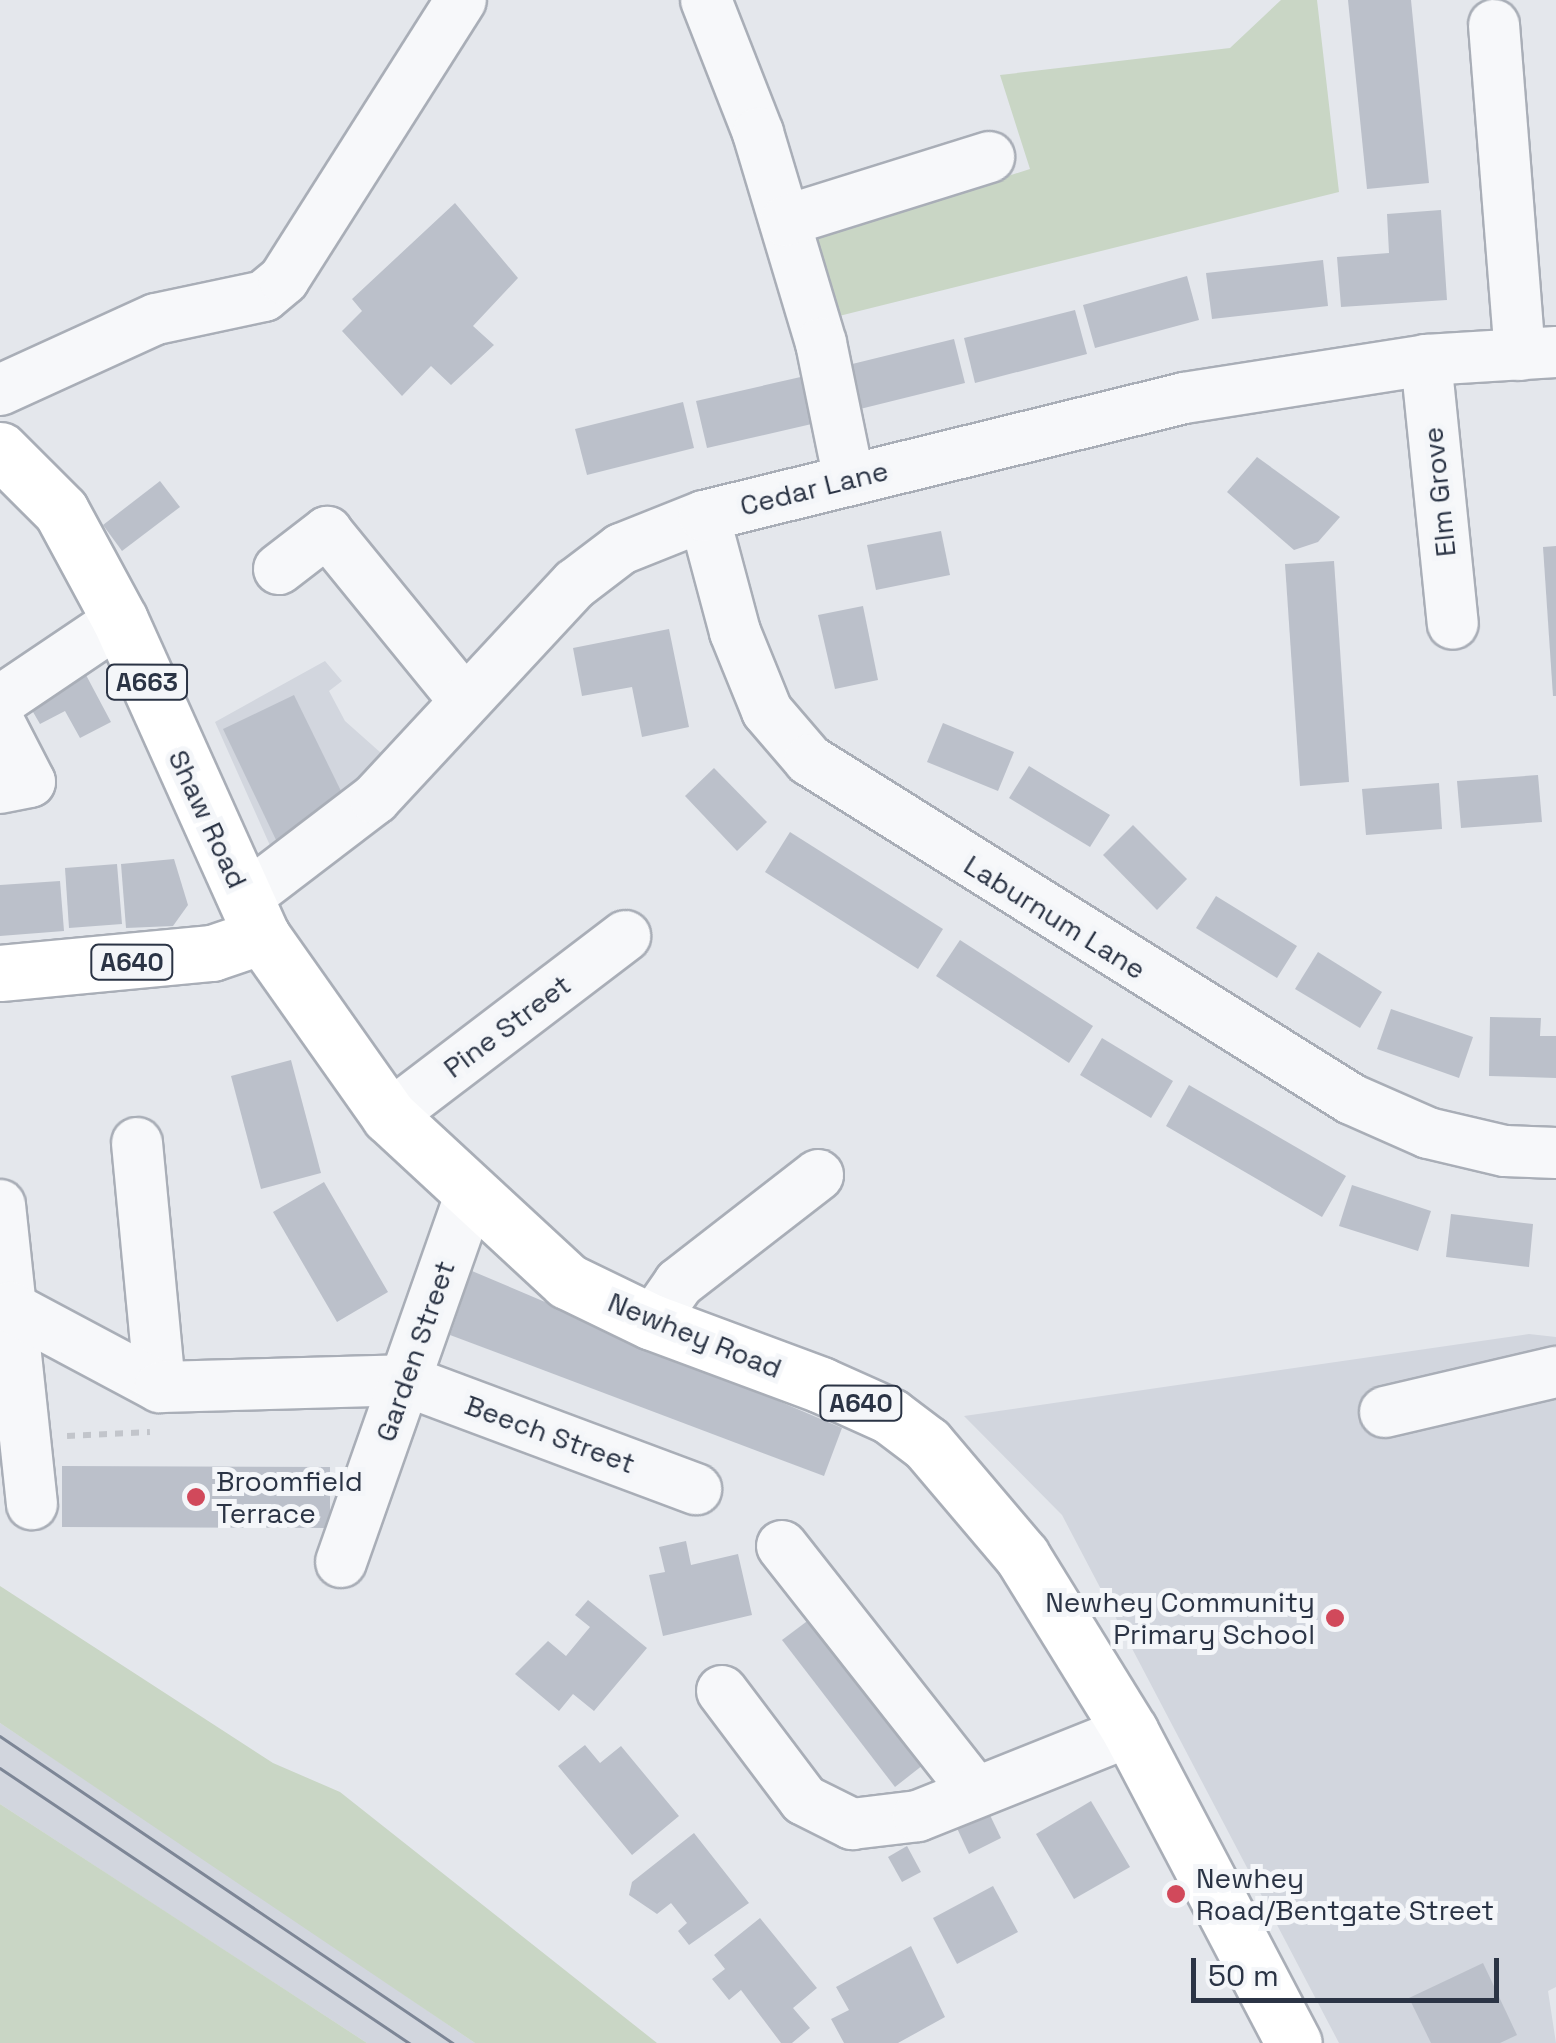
<!DOCTYPE html>
<style>
body{margin:0}
#map{position:relative;width:1556px;height:2043px;overflow:hidden;background:#e4e7ec;font-family:"Space Grotesk",sans-serif}
div>[style]{position:absolute}
[style*='--x']{left:calc(var(--x)*1px);top:calc(var(--y)*1px);width:calc(var(--w)*1px);rotate:calc(var(--a)*1deg)}
.built>*{inset:0;background:#d2d6de}
.green>*{inset:0;background:#c9d6c5}
.building>*{inset:0;background:#bbc0ca}
.path>*{height:6px;margin-top:-3px;transform-origin:0;background:repeating-linear-gradient(90deg,#c2c5cb 0 8px,transparent 0 16px)}
.roads{filter:drop-shadow(2px 0 #a9aeb7) drop-shadow(-2px 0 #a9aeb7) drop-shadow(0 2px #a9aeb7) drop-shadow(0 -2px #a9aeb7)}
.minor>*{height:50px;margin:-25px;padding:0 25px;transform-origin:25px;border-radius:25px;background:#f7f8fa}
.major>*{height:55px;margin:-27.5px;padding:0 27.5px;transform-origin:27.5px;border-radius:27.5px;background:#fff}
.tram>*{height:2.5px;margin:-1.25px;padding:0 1.25px;transform-origin:1.25px;border-radius:1.25px;background:#7d8696}
.dots>*{width:28px;height:28px;translate:-50% -50%;box-sizing:border-box;border:5px solid #f4f6f9;border-radius:50%}
span{translate:-50% -50%;white-space:nowrap;text-align:center;line-height:1.15;-webkit-text-stroke:10px #f4f6f9;paint-order:stroke}
.shield-label span{padding:2px 8px;background:#f4f6f9;border:2px solid;border-radius:8px;-webkit-text-stroke-width:0}
.shield-label{font-size:25px;color:#2b3445;font-weight:700}
.street-label{font-size:28px;color:#2b3445}
.poi-label{font-size:28px;color:#2b3445}
.left{translate:0 -50%;text-align:left}
.right{translate:-100% -50%;text-align:right}
.scale{position:absolute;left:1191px;top:1958px;width:308px;height:45px;box-sizing:border-box;border:5px solid #2b3445;border-top:0;padding-left:12px;font-size:30px;line-height:35px;white-space:nowrap;color:#2b3445;-webkit-text-stroke:8px #f4f6f9;paint-order:stroke}
</style>
<div id="map">
<div class="built">
<div style="clip-path:polygon(325px 661px,342px 681px,329px 691px,345px 721px,381px 753px,318px 827px,272px 850px,215px 722px)"></div>
<div style="clip-path:polygon(1529px 1334px,1556px 1337px,1556px 1987px,1548px 1991px,1556px 2043px,1339px 2043px,1062px 1515px,964px 1416px)"></div>
<div style="clip-path:polygon(0 1723px,245px 1886px,475px 2043px,367px 2043px,0 1804px)"></div>
</div>
<div class="green">
<div style="clip-path:polygon(1281px 0,1317px 0,1339px 192px,831px 318px,809px 240px,1030px 169px,1000px 75px,1230px 48px)"></div>
<div style="clip-path:polygon(0 1586px,273px 1763px,340px 1792px,657px 2043px,475px 2043px,0 1723px)"></div>
<div style="clip-path:polygon(0 1804px,154px 1904px,367px 2043px,0 2043px)"></div>
</div>
<div class="building">
<div style="clip-path:polygon(1348px 0,1411px 0,1429px 183px,1367px 189px)"></div>
<div style="clip-path:polygon(455px 203px,518px 278px,473px 326px,494px 345px,451px 385px,431px 366px,402px 396px,342px 331px,362px 311px,352px 299px)"></div>
<div style="clip-path:polygon(1441px 210px,1447px 300px,1341px 307px,1337px 257px,1389px 253px,1387px 214px)"></div>
<div style="clip-path:polygon(1323px 260px,1328px 306px,1212px 319px,1206px 273px)"></div>
<div style="clip-path:polygon(1187px 276px,1199px 320px,1095px 348px,1083px 305px)"></div>
<div style="clip-path:polygon(1075px 310px,1087px 354px,975px 383px,964px 338px)"></div>
<div style="clip-path:polygon(954px 339px,965px 383px,852px 411px,840px 367px)"></div>
<div style="clip-path:polygon(805px 376px,816px 423px,707px 448px,696px 401px)"></div>
<div style="clip-path:polygon(683px 402px,694px 448px,587px 475px,575px 429px)"></div>
<div style="clip-path:polygon(1257px 457px,1340px 517px,1318px 542px,1294px 550px,1227px 492px)"></div>
<div style="clip-path:polygon(160px 481px,180px 507px,122px 551px,103px 525px)"></div>
<div style="clip-path:polygon(941px 531px,950px 575px,876px 590px,867px 545px)"></div>
<div style="clip-path:polygon(1556px 546px,1556px 696px,1553px 696px,1543px 547px)"></div>
<div style="clip-path:polygon(1334px 561px,1349px 782px,1300px 786px,1285px 564px)"></div>
<div style="clip-path:polygon(863px 606px,878px 680px,835px 689px,818px 615px)"></div>
<div style="clip-path:polygon(669px 629px,689px 727px,642px 737px,632px 687px,582px 696px,573px 648px)"></div>
<div style="clip-path:polygon(86px 675px,111px 722px,80px 738px,65px 711px,40px 724px,29px 705px)"></div>
<div style="clip-path:polygon(294px 695px,341px 791px,316px 823px,277px 842px,223px 729px)"></div>
<div style="clip-path:polygon(943px 723px,1014px 752px,998px 791px,927px 762px)"></div>
<div style="clip-path:polygon(1029px 766px,1110px 815px,1090px 847px,1009px 798px)"></div>
<div style="clip-path:polygon(714px 768px,767px 822px,737px 851px,685px 796px)"></div>
<div style="clip-path:polygon(1538px 775px,1542px 822px,1461px 828px,1457px 781px)"></div>
<div style="clip-path:polygon(1439px 783px,1442px 829px,1366px 835px,1362px 789px)"></div>
<div style="clip-path:polygon(1133px 825px,1187px 879px,1157px 910px,1103px 855px)"></div>
<div style="clip-path:polygon(790px 832px,943px 929px,918px 969px,765px 872px)"></div>
<div style="clip-path:polygon(174px 859px,188px 905px,173px 926px,126px 928px,121px 864px)"></div>
<div style="clip-path:polygon(117px 864px,122px 924px,69px 928px,65px 868px)"></div>
<div style="clip-path:polygon(60px 881px,64px 931px,0 936px,0 885px)"></div>
<div style="clip-path:polygon(1216px 896px,1297px 946px,1277px 978px,1196px 928px)"></div>
<div style="clip-path:polygon(960px 940px,1093px 1026px,1069px 1063px,936px 976px)"></div>
<div style="clip-path:polygon(1318px 952px,1382px 992px,1360px 1028px,1295px 989px)"></div>
<div style="clip-path:polygon(1391px 1009px,1473px 1037px,1459px 1078px,1377px 1049px)"></div>
<div style="clip-path:polygon(1490px 1017px,1541px 1018px,1540px 1036px,1556px 1036px,1556px 1078px,1489px 1076px)"></div>
<div style="clip-path:polygon(1102px 1038px,1173px 1081px,1151px 1118px,1080px 1075px)"></div>
<div style="clip-path:polygon(291px 1060px,321px 1173px,261px 1189px,231px 1076px)"></div>
<div style="clip-path:polygon(1189px 1085px,1346px 1176px,1322px 1217px,1166px 1126px)"></div>
<div style="clip-path:polygon(324px 1182px,388px 1292px,337px 1322px,273px 1212px)"></div>
<div style="clip-path:polygon(1352px 1185px,1431px 1211px,1418px 1251px,1339px 1226px)"></div>
<div style="clip-path:polygon(1451px 1214px,1533px 1224px,1529px 1267px,1446px 1257px)"></div>
<div style="clip-path:polygon(472px 1271px,842px 1428px,824px 1476px,450px 1335px)"></div>
<div style="clip-path:polygon(62px 1466px,330px 1467px,330px 1528px,62px 1527px)"></div>
<div style="clip-path:polygon(686px 1541px,691px 1565px,738px 1554px,752px 1615px,663px 1636px,649px 1575px,665px 1572px,659px 1547px)"></div>
<div style="clip-path:polygon(588px 1600px,647px 1648px,594px 1711px,573px 1694px,559px 1711px,515px 1674px,548px 1641px,566px 1656px,590px 1627px,575px 1615px)"></div>
<div style="clip-path:polygon(810px 1619px,923px 1765px,895px 1787px,782px 1640px)"></div>
<div style="clip-path:polygon(585px 1745px,600px 1763px,621px 1746px,679px 1816px,632px 1855px,558px 1766px)"></div>
<div style="clip-path:polygon(1091px 1801px,1130px 1867px,1074px 1899px,1036px 1834px)"></div>
<div style="clip-path:polygon(988px 1811px,1001px 1838px,969px 1854px,956px 1826px)"></div>
<div style="clip-path:polygon(694px 1833px,749px 1903px,689px 1945px,678px 1931px,687px 1923px,671px 1903px,657px 1914px,629px 1895px,632px 1882px)"></div>
<div style="clip-path:polygon(907px 1846px,921px 1872px,902px 1882px,888px 1857px)"></div>
<div style="clip-path:polygon(993px 1886px,1018px 1932px,957px 1964px,933px 1918px)"></div>
<div style="clip-path:polygon(760px 1918px,817px 1988px,793px 2008px,810px 2028px,792px 2043px,781px 2043px,741px 1990px,729px 2000px,712px 1979px,725px 1969px,714px 1955px)"></div>
<div style="clip-path:polygon(911px 1946px,945px 2017px,898px 2043px,844px 2043px,831px 2019px,849px 2010px,836px 1987px)"></div>
<div style="clip-path:polygon(1483px 1963px,1517px 2035px,1500px 2043px,1431px 2043px,1409px 1998px)"></div>
</div>
<div class="path">
<div style="--x:67;--y:1436;--w:83;--a:-2.8"></div>
</div>
<div class="roads">
<div class="minor">
<div style="--x:706;--y:0;--w:143;--a:68.6"></div>
<div style="--x:758;--y:133;--w:219;--a:73.3"></div>
<div style="--x:821;--y:343;--w:139;--a:78.4"></div>
<div style="--x:1494;--y:25;--w:331;--a:85.5"></div>
<div style="--x:785;--y:221;--w:214;--a:-17.4"></div>
<div style="--x:1426;--y:360;--w:265;--a:84.2"></div>
<div style="--x:0;--y:390;--w:171;--a:-24.5"></div>
<div style="--x:156;--y:319;--w:110;--a:-12"></div>
<div style="--x:264;--y:296;--w:26;--a:-40"></div>
<div style="--x:284;--y:279;--w:330;--a:-57.6"></div>
<div style="--x:704;--y:516;--w:120;--a:75"></div>
<div style="--x:735;--y:632;--w:85;--a:67.9"></div>
<div style="--x:767;--y:711;--w:65;--a:49.4"></div>
<div style="--x:809;--y:760;--w:639;--a:32.02"></div>
<div style="--x:1351;--y:1099;--w:84;--a:23.8"></div>
<div style="--x:1428;--y:1133;--w:79;--a:13.2"></div>
<div style="--x:1505;--y:1151;--w:51;--a:2.2"></div>
<div style="--x:279;--y:569;--w:61;--a:-37.6"></div>
<div style="--x:327;--y:532;--w:217;--a:50.8"></div>
<div style="--x:0;--y:701;--w:145;--a:-34"></div>
<div style="--x:0;--y:724;--w:65;--a:62.7"></div>
<div style="--x:30;--y:782;--w:31;--a:169"></div>
<div style="--x:244;--y:899;--w:165;--a:-37.4"></div>
<div style="--x:375;--y:799;--w:294;--a:-47.1"></div>
<div style="--x:575;--y:584;--w:58;--a:-37.3"></div>
<div style="--x:621;--y:549;--w:89;--a:-21.7"></div>
<div style="--x:704;--y:516;--w:494;--a:-13.8"></div>
<div style="--x:1184;--y:398;--w:245;--a:-8.9"></div>
<div style="--x:1426;--y:360;--w:130;--a:-3.5"></div>
<div style="--x:389;--y:1116;--w:297;--a:-37.3"></div>
<div style="--x:137;--y:1143;--w:245;--a:84.6"></div>
<div style="--x:0;--y:1205;--w:301;--a:83.9"></div>
<div style="--x:10;--y:1307;--w:170;--a:28.1"></div>
<div style="--x:160;--y:1387;--w:244;--a:-1.6"></div>
<div style="--x:404;--y:1380;--w:312;--a:20.5"></div>
<div style="--x:652;--y:1322;--w:47;--a:-55.3"></div>
<div style="--x:679;--y:1283;--w:176;--a:-37.8"></div>
<div style="--x:1385;--y:1412;--w:176;--a:-13.2"></div>
<div style="--x:782;--y:1546;--w:312;--a:51.8"></div>
<div style="--x:341;--y:1562;--w:386;--a:-70.6"></div>
<div style="--x:722;--y:1691;--w:136;--a:53"></div>
<div style="--x:804;--y:1800;--w:54;--a:26.6"></div>
<div style="--x:852;--y:1824;--w:66;--a:-6.9"></div>
<div style="--x:918;--y:1816;--w:228;--a:-21.8"></div>
</div>
<div class="major">
<div style="--x:0;--y:450;--w:86;--a:45"></div>
<div style="--x:61;--y:511;--w:124;--a:61.6"></div>
<div style="--x:120;--y:620;--w:346;--a:65.8"></div>
<div style="--x:262;--y:936;--w:220;--a:54.8"></div>
<div style="--x:389;--y:1116;--w:243;--a:42.8"></div>
<div style="--x:567;--y:1281;--w:94;--a:25.8"></div>
<div style="--x:652;--y:1322;--w:180;--a:20.4"></div>
<div style="--x:821;--y:1385;--w:76;--a:24.2"></div>
<div style="--x:890;--y:1416;--w:46;--a:37.1"></div>
<div style="--x:927;--y:1444;--w:147;--a:49.7"></div>
<div style="--x:1022;--y:1556;--w:206;--a:58.3"></div>
<div style="--x:1130;--y:1731;--w:352;--a:62.3"></div>
<div style="--x:0;--y:973;--w:213;--a:-5.4"></div>
<div style="--x:212;--y:953;--w:53;--a:-18.8"></div>
</div>
</div>
<div class="tram">
<div style="--x:0;--y:1736;--w:547;--a:34.13"></div>
<div style="--x:0;--y:1768;--w:494;--a:33.9"></div>
</div>
<div class="dots">
<div style="left:196px;top:1497px;background:#d1495b"></div>
<div style="left:1335px;top:1618px;background:#d1495b"></div>
<div style="left:1176px;top:1894px;background:#d1495b"></div>
</div>
<div class="shield-label">
<span style="left:147px;top:682px">A663</span>
<span style="left:132px;top:962px">A640</span>
<span style="left:861px;top:1403px">A640</span>
</div>
<div class="street-label">
<span style="left:814px;top:488px;rotate:-14deg">Cedar Lane</span>
<span style="left:1439px;top:492px;rotate:-96deg">Elm Grove</span>
<span style="left:208px;top:819px;rotate:65deg">Shaw Road</span>
<span style="left:1055px;top:917px;rotate:32deg">Laburnum Lane</span>
<span style="left:507px;top:1026px;rotate:-37deg">Pine Street</span>
<span style="left:695px;top:1335px;rotate:22deg">Newhey Road</span>
<span style="left:415px;top:1351px;rotate:-71deg">Garden Street</span>
<span style="left:550px;top:1434px;rotate:20deg">Beech Street</span>
</div>
<div class="poi-label">
<span class="left" style="left:216px;top:1497px">Broomfield<br>Terrace</span>
<span class="right" style="left:1315px;top:1618px">Newhey Community<br>Primary School</span>
<span class="left" style="left:1196px;top:1894px">Newhey<br>Road/Bentgate Street</span>
</div>
<div class="scale">50 m</div>
</div>
